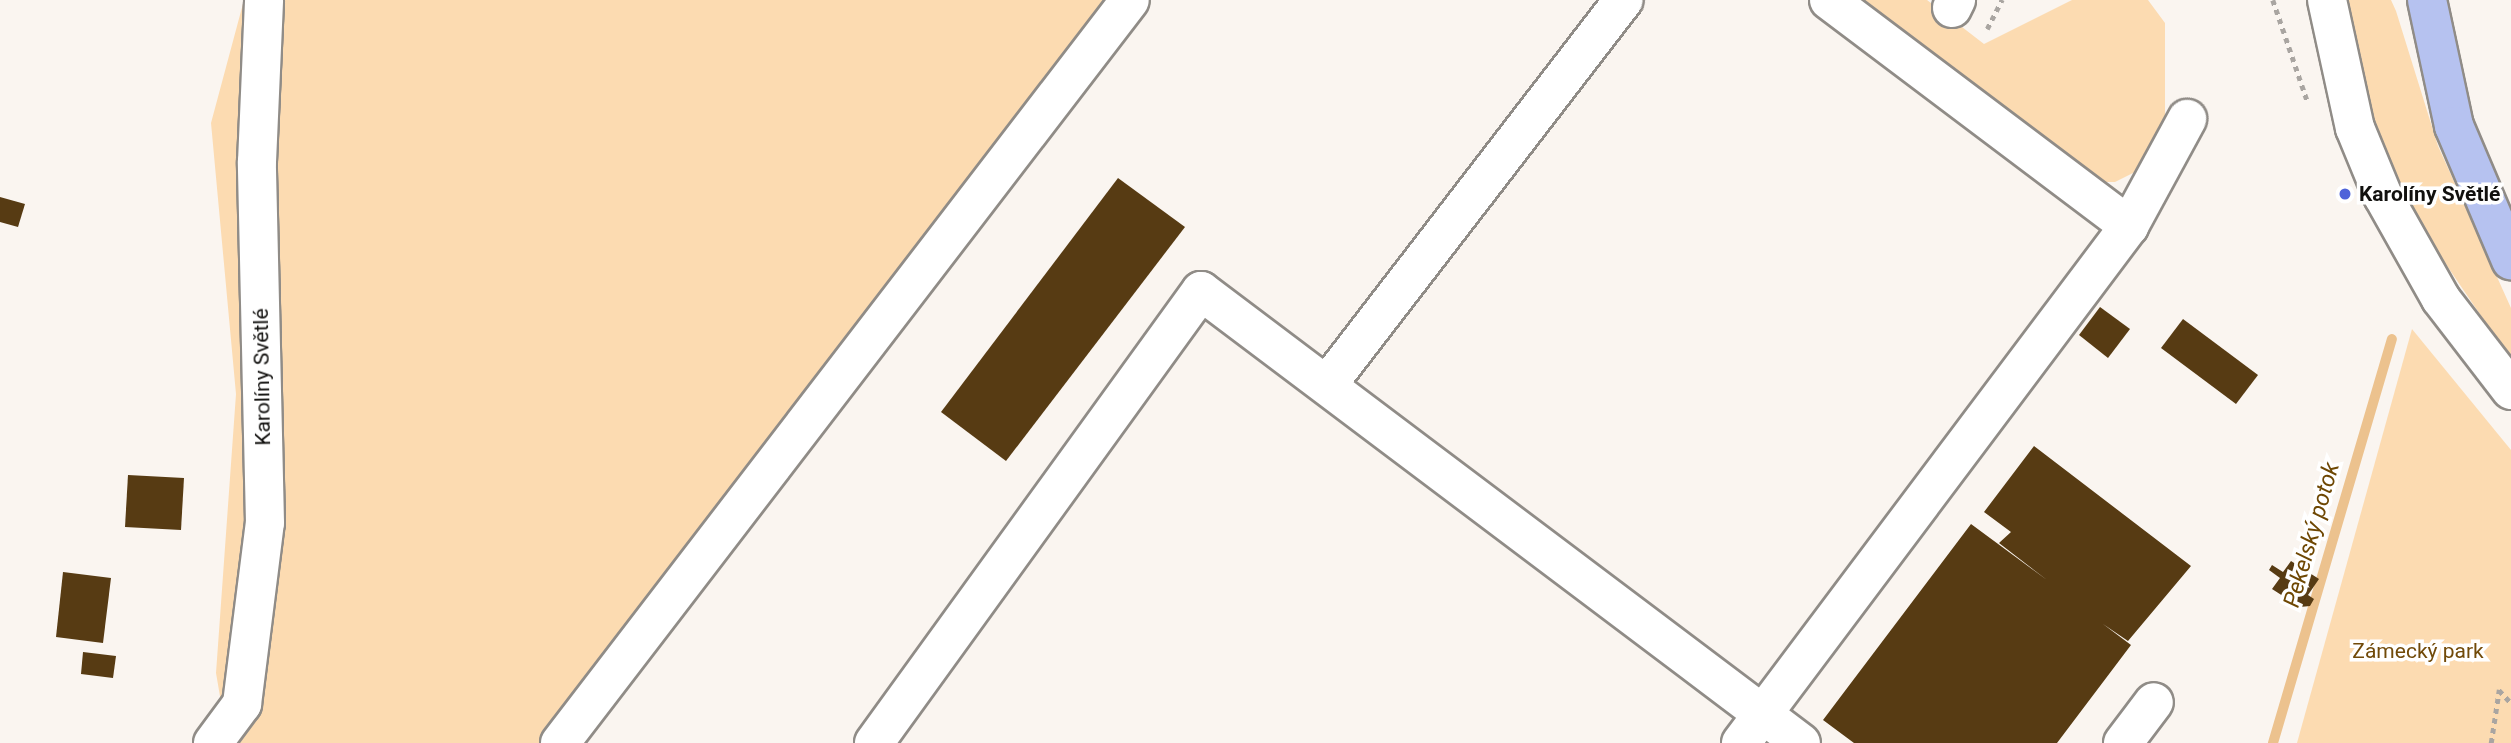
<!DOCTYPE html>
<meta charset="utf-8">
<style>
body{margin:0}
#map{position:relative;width:2511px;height:743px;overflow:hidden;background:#faf5f0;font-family:Roboto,sans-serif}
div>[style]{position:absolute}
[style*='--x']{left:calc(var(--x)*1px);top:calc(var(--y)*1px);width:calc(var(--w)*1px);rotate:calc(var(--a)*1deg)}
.green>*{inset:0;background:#fcdbb1}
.stream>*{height:10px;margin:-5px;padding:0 5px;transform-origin:5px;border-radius:5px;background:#ecc28e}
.building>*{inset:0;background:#573b13}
.path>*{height:4.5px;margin-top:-2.25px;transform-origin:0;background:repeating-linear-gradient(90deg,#a9a5a1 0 5px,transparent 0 10px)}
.roads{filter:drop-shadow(2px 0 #908c87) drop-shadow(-2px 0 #908c87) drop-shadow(0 2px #908c87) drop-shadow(0 -2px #908c87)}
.minor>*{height:38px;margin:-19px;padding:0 19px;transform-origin:19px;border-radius:19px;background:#fff}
.major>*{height:38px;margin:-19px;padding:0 19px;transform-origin:19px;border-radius:19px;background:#b6c2f0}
.dots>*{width:19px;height:19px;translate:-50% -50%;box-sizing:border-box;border:4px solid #fff;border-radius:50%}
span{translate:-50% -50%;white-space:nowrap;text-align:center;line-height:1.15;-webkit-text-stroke:7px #fff;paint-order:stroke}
.poi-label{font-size:21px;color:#11100e;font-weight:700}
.left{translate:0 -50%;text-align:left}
.street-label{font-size:21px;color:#11100e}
.park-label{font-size:21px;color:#714a09}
.water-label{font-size:23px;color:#6e4703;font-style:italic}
</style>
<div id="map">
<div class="green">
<div style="clip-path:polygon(244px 0,1113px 0,547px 743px,228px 743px,216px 673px,236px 394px,211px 123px)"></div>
<div style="clip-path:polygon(1857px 0,1927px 0,1984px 44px,2072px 0,2148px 0,2165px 23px,2165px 123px,2145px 167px,2115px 182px,2093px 182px)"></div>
<div style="clip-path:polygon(2337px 0,2391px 0,2396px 11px,2438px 146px,2511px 308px,2511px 360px,2386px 176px)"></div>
<div style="clip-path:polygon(2412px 329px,2511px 450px,2511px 743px,2297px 743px)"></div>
</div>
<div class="stream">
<div style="--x:2273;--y:743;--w:421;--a:-73.6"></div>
</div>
<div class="building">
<div style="clip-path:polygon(1118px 178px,1185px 227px,1006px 461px,941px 412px)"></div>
<div style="clip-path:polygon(0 197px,25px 204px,18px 227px,0 222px)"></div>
<div style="clip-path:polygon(2100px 307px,2130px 329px,2108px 358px,2079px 335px)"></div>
<div style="clip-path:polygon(2183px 319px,2258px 375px,2236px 404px,2161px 348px)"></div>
<div style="clip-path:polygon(2034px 446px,2191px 566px,2128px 641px,2103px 624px,2131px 645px,2057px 743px,1854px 743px,1823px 720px,1971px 524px,2047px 580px,1999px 543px,2011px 532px,1984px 512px)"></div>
<div style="clip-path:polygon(128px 475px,184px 478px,181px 530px,125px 527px)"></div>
<div style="clip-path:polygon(2291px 561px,2319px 579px,2308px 595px,2314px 599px,2310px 606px,2300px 607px,2272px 589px,2280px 578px,2269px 570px,2272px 565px,2283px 572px)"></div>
<div style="clip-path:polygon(63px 572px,111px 578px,103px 643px,56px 637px)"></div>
<div style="clip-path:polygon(83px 652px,116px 656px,113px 678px,81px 674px)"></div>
</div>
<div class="path">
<div style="--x:2273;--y:0;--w:109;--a:71.2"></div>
<div style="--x:1987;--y:29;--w:33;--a:-63"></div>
<div style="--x:2491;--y:743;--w:54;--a:-81.4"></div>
<div style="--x:2499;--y:690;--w:18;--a:47"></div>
</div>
<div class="roads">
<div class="minor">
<div style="--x:1829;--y:0;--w:376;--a:37"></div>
<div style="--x:2327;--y:0;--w:131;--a:77.7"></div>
<div style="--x:2355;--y:128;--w:74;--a:67.6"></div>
<div style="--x:2383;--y:196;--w:118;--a:60.6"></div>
<div style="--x:2441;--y:299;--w:115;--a:52.4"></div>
<div style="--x:1952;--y:8;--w:9;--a:-63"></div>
<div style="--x:1327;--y:385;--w:486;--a:-52.4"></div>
<div style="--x:213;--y:743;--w:49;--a:-53.4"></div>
<div style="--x:242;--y:704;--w:182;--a:-82.8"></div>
<div style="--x:265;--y:523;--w:361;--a:-91.3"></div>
<div style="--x:257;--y:162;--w:162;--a:-87.5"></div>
<div style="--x:560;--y:743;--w:936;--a:-52.51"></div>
<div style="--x:874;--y:743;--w:558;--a:-54.12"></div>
<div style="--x:1201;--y:291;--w:751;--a:36.99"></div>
<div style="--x:1741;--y:743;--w:646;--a:-53.11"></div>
<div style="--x:2129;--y:226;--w:122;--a:-61.5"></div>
<div style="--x:2123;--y:743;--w:51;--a:-52.9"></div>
</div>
<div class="major">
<div style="--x:2427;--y:0;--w:129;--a:77.9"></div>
<div style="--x:2454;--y:126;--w:146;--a:67"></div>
</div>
</div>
<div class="dots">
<div style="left:2345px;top:194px;background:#4f63d9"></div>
</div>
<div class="poi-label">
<span class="left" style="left:2359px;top:194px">Karolíny Světlé</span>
</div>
<div class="street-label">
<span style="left:262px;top:377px;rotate:-91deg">Karolíny Světlé</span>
</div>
<div class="park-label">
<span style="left:2418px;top:651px">Zámecký park</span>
</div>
<div class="water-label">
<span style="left:2312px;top:535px;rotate:-74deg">Pekelský potok</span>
</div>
</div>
